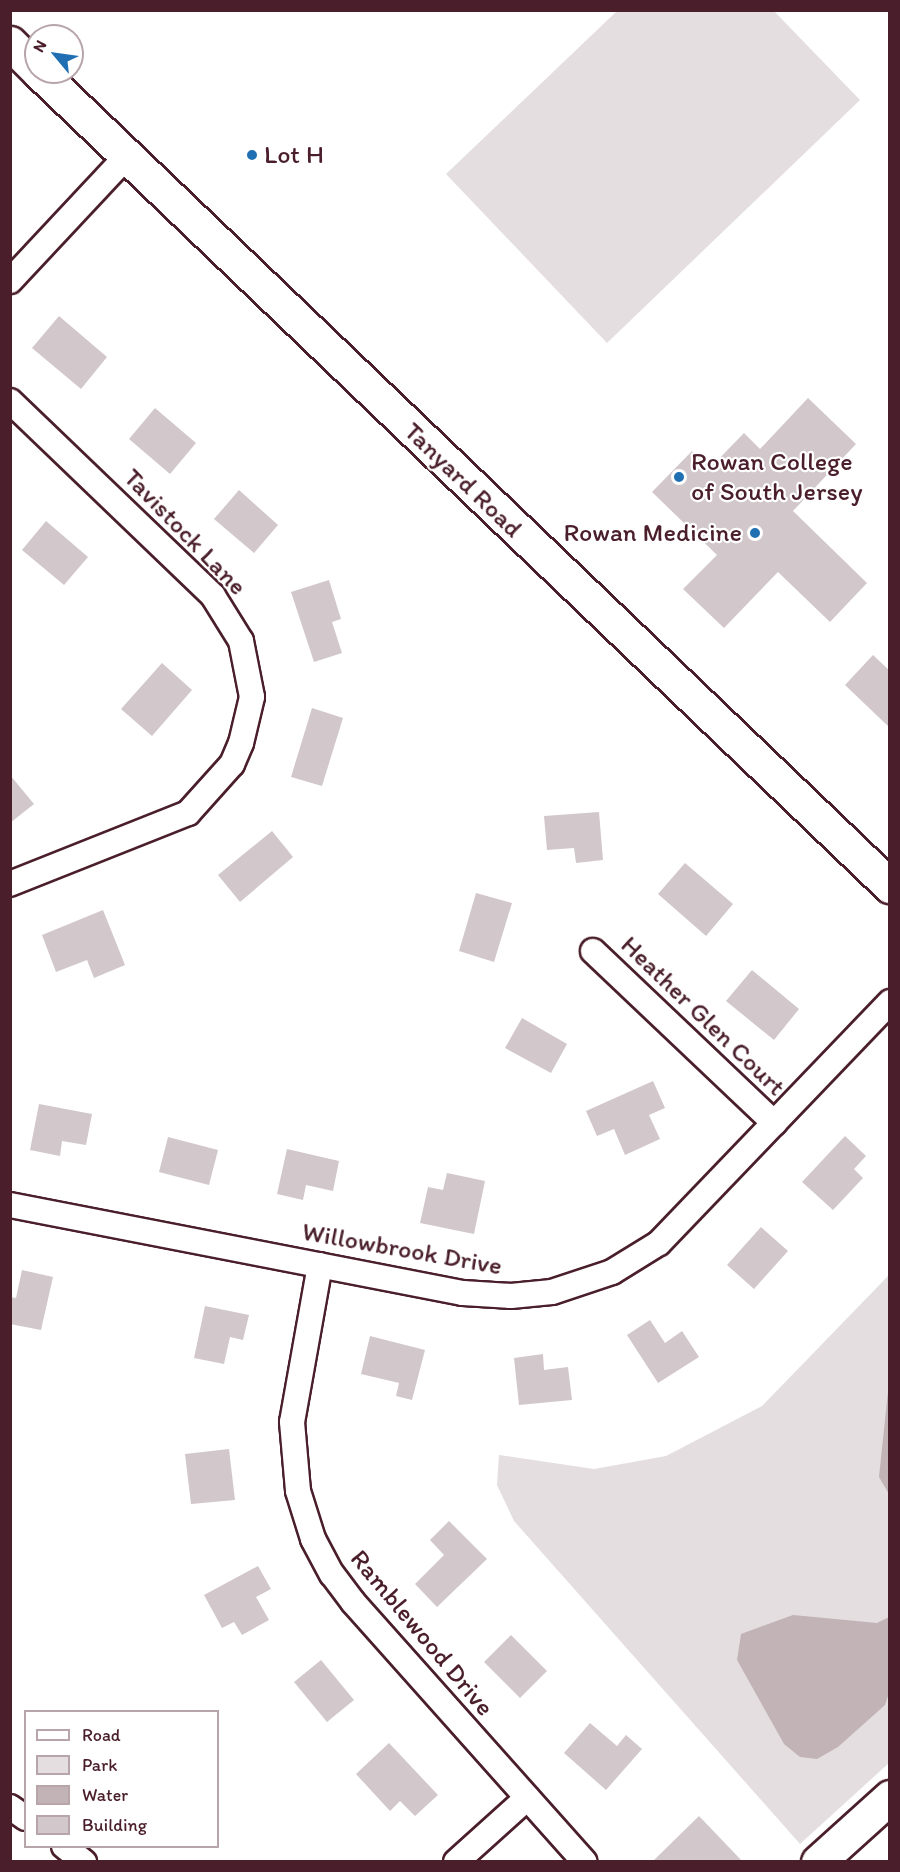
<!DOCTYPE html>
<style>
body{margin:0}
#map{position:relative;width:900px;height:1872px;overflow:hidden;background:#fff;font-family:Itim,sans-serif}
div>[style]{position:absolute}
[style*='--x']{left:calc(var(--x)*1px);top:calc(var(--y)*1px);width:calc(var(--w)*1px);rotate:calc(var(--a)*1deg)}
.green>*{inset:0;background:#e5dee0}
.water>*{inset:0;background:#c1b3b6}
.building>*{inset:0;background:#d2c7cb}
.roads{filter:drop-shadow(2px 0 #4a1f2b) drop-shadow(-2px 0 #4a1f2b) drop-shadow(0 2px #4a1f2b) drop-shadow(0 -2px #4a1f2b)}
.street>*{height:24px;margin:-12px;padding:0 12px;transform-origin:12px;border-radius:12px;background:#fff}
.secondary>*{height:33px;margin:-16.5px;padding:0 16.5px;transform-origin:16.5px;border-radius:16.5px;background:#fff}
.dots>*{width:16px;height:16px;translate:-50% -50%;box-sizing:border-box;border:3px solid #fff;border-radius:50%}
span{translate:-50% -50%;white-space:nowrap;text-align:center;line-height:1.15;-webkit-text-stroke:4.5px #fff;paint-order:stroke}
.poi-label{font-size:26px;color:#4a1f2b}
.left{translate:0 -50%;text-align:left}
.right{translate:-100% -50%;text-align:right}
.street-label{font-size:26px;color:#4a1f2b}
.frame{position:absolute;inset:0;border:12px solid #4a1f2b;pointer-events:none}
.legend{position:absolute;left:24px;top:1710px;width:195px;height:138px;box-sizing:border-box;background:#fff;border:2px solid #b7a5aa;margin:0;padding:8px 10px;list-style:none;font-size:18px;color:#4a1f2b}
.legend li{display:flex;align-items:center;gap:12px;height:30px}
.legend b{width:30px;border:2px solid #b7a5aa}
.north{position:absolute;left:24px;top:24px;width:60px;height:60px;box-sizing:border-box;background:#fff;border:2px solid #b7a5aa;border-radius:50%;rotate:299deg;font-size:16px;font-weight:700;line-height:24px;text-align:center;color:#4a1f2b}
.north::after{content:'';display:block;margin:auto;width:21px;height:27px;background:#1f6fb2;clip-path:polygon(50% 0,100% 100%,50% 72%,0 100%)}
</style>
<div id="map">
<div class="green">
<div style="clip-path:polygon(617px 11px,774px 11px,860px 100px,607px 343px,446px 174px)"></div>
<div style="clip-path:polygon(889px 1275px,889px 1763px,800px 1844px,514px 1521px,497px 1485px,499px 1455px,594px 1469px,666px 1456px,762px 1406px)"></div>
</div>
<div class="water">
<div style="clip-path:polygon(889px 1382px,890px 1494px,889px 1494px,879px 1477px)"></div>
<div style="clip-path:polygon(793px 1615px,877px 1623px,889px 1617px,889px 1693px,885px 1705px,838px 1747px,817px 1759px,800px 1757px,784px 1744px,737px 1660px,741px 1634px)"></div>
</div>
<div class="building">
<div style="clip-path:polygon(59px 316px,107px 357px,81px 389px,32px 348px)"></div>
<div style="clip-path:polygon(808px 398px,856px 444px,793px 511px,867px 583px,830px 622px,778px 572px,724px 628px,683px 589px,717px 555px,652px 492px,692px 451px,710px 468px,744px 433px,760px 449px)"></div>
<div style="clip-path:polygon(155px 408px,196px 443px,170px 474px,129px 439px)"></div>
<div style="clip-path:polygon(239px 490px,278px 525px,254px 553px,214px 519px)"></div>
<div style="clip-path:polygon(46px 521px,88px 557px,64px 585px,22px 550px)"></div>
<div style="clip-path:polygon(329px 580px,341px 619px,332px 622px,342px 653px,314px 662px,291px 592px)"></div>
<div style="clip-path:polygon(873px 655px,890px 671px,890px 728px,845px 685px)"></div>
<div style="clip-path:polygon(162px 663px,192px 690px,152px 736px,121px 709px)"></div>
<div style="clip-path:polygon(312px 708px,343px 718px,322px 786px,291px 777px)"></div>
<div style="clip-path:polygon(10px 775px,34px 804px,10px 823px)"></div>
<div style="clip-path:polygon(599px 812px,603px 860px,576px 863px,574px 848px,547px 850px,544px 816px)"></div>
<div style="clip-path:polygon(272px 831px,293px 857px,240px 902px,218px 875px)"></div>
<div style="clip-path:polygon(685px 863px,733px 904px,706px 936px,658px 894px)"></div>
<div style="clip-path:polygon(476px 893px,512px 903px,494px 962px,459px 951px)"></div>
<div style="clip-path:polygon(103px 910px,125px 965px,94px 978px,87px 960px,56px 972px,42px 935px)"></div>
<div style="clip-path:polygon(752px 970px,799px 1009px,774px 1040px,726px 1001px)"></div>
<div style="clip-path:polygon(522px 1018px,567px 1044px,551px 1073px,505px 1048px)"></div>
<div style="clip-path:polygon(653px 1081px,665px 1108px,649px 1115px,660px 1139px,625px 1155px,614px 1129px,597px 1136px,586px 1111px)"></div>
<div style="clip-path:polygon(39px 1104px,92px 1114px,86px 1145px,62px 1141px,60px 1156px,30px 1150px)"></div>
<div style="clip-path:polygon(845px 1136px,866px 1156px,854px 1169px,863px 1178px,833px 1210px,802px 1182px)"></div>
<div style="clip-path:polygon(168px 1137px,218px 1150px,209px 1185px,159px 1172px)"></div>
<div style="clip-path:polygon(287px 1149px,339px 1161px,333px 1191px,306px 1185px,303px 1200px,277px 1194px)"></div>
<div style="clip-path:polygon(447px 1173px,485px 1181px,474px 1234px,420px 1223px,428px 1187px,443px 1190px)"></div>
<div style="clip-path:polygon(761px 1227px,788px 1251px,754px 1289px,727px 1265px)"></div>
<div style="clip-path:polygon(22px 1270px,53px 1277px,41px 1330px,10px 1324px,10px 1297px,16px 1298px)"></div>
<div style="clip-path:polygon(205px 1306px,249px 1315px,243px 1340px,230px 1337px,224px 1364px,194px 1358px)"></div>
<div style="clip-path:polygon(650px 1320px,665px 1343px,682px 1331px,699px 1357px,658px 1383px,627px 1335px)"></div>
<div style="clip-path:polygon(370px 1336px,425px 1350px,412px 1400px,396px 1396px,399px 1383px,361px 1374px)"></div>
<div style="clip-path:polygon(543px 1354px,544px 1370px,568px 1367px,572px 1400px,519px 1405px,514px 1358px)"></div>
<div style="clip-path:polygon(229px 1449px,235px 1500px,191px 1504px,185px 1454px)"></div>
<div style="clip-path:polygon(449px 1521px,487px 1559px,437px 1607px,415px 1584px,444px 1555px,430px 1540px)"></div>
<div style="clip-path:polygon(258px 1566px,271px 1589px,256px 1597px,269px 1620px,242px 1635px,234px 1622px,222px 1628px,204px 1595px)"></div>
<div style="clip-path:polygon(511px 1635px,547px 1671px,520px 1698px,484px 1662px)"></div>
<div style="clip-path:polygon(321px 1660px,354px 1700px,327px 1722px,294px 1682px)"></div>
<div style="clip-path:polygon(590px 1723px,617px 1746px,626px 1735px,642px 1749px,606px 1790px,564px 1753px)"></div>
<div style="clip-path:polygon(389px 1743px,438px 1795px,415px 1816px,400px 1801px,390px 1811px,356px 1774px)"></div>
<div style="clip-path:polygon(699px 1816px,743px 1862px,652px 1862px)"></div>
</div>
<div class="roads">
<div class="street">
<div style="--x:10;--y:281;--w:168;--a:-46.9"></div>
<div style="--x:10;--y:401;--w:281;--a:43.8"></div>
<div style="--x:213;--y:596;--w:53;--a:58.1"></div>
<div style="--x:241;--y:641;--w:57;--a:78.9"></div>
<div style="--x:252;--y:697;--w:47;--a:103.4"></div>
<div style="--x:241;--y:743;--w:23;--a:113"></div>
<div style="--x:232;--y:764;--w:66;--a:131.9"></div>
<div style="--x:188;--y:813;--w:192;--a:158.3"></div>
<div style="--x:593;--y:951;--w:250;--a:43.5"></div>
<div style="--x:10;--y:1205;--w:461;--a:11"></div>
<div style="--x:463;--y:1293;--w:48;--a:3.6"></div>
<div style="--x:511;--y:1296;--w:41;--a:-5.6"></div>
<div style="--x:552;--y:1292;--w:63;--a:-18.4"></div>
<div style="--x:612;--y:1272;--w:55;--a:-31.7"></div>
<div style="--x:659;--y:1243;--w:334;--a:-46.2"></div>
<div style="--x:320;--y:1265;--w:159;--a:100.1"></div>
<div style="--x:292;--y:1422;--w:69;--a:85"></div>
<div style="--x:298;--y:1491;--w:50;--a:72.6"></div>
<div style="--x:313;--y:1539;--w:40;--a:62"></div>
<div style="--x:332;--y:1574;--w:35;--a:53"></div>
<div style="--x:353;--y:1602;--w:348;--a:48.3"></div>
<div style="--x:10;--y:1807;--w:19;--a:35"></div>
<div style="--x:64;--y:1846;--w:26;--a:39"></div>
<div style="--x:456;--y:1862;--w:96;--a:-42"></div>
</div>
<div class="secondary">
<div style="--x:10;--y:43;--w:37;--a:45"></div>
<div style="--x:39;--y:72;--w:1178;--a:43.73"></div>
<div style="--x:818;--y:1862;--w:97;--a:-42.1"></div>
</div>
</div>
<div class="dots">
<div style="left:252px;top:155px;background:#1f6fb2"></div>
<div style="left:679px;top:477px;background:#1f6fb2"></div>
<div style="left:755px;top:533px;background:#1f6fb2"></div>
</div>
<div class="poi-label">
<span class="left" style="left:264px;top:155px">Lot H</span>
<span class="left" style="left:691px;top:477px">Rowan College<br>of South Jersey</span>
<span class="right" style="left:742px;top:533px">Rowan Medicine</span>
</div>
<div class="street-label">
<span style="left:463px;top:480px;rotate:44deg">Tanyard Road</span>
<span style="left:185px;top:532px;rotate:46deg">Tavistock Lane</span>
<span style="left:703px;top:1016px;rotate:44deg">Heather Glen Court</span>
<span style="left:402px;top:1249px;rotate:10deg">Willowbrook Drive</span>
<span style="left:422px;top:1633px;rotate:50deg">Ramblewood Drive</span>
</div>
<div class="frame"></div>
<ul class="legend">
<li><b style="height:8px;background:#fff"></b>Road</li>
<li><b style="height:16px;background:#e5dee0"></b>Park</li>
<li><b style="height:16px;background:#c1b3b6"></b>Water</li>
<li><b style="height:16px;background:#d2c7cb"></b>Building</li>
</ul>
<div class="north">N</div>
</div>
